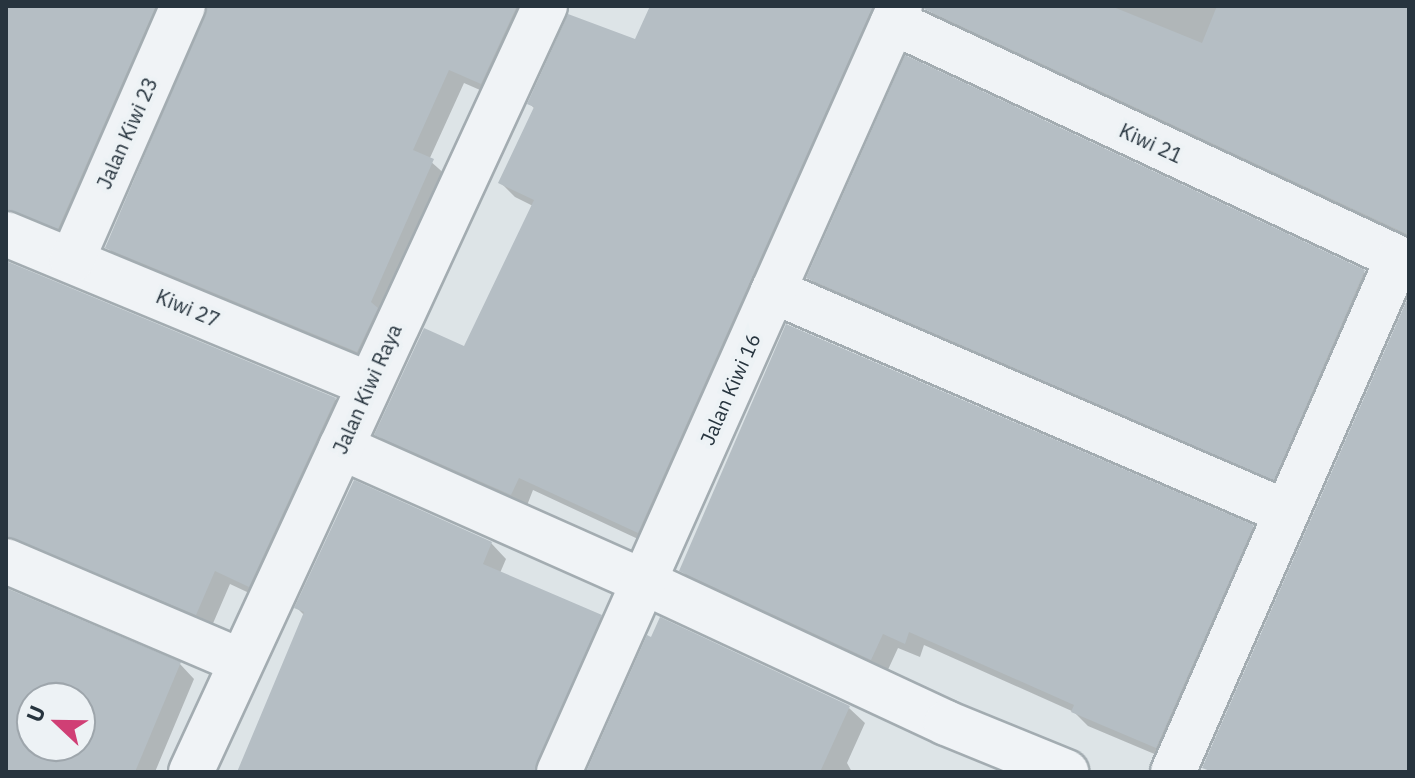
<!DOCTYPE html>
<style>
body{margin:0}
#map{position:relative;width:1415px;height:778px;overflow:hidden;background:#dde4e7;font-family:"IBM Plex Sans",sans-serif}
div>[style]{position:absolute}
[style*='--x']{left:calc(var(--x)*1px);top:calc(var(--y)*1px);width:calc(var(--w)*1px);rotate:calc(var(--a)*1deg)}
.shadow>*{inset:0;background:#0003}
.building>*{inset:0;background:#b5bec4}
.roads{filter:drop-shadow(2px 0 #a3acb1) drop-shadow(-2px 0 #a3acb1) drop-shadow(0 2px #a3acb1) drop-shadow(0 -2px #a3acb1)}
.street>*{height:44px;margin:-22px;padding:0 22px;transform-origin:22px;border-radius:22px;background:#f0f3f6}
span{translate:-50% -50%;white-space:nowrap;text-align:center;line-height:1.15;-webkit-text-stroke:8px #edf2f5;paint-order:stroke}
.street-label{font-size:20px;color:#27343e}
.frame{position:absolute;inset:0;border:8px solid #27343e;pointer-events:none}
.north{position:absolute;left:16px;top:682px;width:80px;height:80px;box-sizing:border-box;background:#edf2f5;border:2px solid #9ea6ac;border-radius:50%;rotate:292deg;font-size:22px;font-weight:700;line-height:32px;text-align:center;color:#27343e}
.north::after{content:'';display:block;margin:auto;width:28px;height:36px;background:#d03f75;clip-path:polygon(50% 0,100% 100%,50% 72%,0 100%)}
</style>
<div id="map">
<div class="shadow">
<div style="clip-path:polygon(6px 6px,178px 6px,73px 242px,6px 228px)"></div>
<div style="clip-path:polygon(210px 6px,530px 6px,496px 97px,464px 83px,429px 160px,447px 176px,372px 365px,122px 262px,107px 247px)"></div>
<div style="clip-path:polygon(652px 6px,895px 6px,653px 546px,533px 490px,526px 508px,391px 448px,377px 434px,465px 348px,533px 206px,515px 197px,501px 183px,535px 109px,530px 104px,636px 42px)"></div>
<div style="clip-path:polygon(926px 6px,1409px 6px,1409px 241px,941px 23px)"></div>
<div style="clip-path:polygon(906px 58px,1364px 272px,1378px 286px,1288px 492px,823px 292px,809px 278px)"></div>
<div style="clip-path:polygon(6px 263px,335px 399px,350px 414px,264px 600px,230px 584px,211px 628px,6px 555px)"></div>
<div style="clip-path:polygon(1253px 527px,1267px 542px,1171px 761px,1088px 726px,1074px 712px,924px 645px,920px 657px,898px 648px,886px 674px,696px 585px,681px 570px)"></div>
<div style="clip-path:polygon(491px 543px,506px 559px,500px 573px,600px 617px,616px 632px,554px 772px,238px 772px,305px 616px,297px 608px)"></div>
<div style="clip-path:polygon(evenodd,6px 590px,180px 664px,194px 679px,155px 772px,6px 772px,6px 590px,32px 698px,80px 698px,80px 746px,32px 746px,32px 698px)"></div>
<div style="clip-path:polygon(849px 708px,865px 723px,847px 763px,852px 772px,588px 772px)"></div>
</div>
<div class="building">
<div style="clip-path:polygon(6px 6px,156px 6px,58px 229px,6px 210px)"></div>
<div style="clip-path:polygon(208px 6px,517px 6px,481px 84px,449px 70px,413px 150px,434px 159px,371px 302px,378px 308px,357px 352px,105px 248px)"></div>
<div style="clip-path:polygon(650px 6px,873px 6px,638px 533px,519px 478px,511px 495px,374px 435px,424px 328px,464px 346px,534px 200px,498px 183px,534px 107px,527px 104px,568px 14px,635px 39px)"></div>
<div style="clip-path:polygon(925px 6px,1111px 6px,1202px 43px,1217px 6px,1409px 6px,1409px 235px,924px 9px)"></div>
<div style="clip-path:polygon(905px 55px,1365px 270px,1274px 480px,806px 278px)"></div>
<div style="clip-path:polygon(6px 261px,336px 398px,249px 587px,215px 571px,196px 615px,6px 536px)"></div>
<div style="clip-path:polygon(1409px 295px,1409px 772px,1213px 772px,1202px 768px)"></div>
<div style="clip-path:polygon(786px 324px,1254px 525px,1156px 748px,1071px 712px,1074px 705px,909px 632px,905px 644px,883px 634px,871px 660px,679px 571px)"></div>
<div style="clip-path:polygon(354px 480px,492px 542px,483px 564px,602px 615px,534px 772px,237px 772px,304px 612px,294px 608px)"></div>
<div style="clip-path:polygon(evenodd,6px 588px,181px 662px,135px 772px,6px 772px,6px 588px,32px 698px,80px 698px,80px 746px,32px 746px,32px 698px)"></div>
<div style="clip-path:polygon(660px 617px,850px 706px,820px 772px,586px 772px,647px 635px,651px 637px)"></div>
</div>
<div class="roads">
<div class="street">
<div style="--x:893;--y:22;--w:570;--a:25.04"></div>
<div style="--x:6;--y:234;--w:393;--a:22.5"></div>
<div style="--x:72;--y:260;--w:277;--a:-66.4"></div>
<div style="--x:773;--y:291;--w:559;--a:23.31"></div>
<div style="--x:341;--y:447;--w:332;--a:24"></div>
<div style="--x:644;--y:582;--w:333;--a:25"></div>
<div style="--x:946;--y:723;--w:130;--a:22.2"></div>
<div style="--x:6;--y:561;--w:255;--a:23.1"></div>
<div style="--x:191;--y:772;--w:844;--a:-65.2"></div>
<div style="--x:559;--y:772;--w:838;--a:-66"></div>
<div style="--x:1173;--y:772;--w:561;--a:-66.36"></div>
</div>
</div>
<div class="street-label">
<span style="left:127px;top:133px;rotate:-66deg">Jalan Kiwi 23</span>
<span style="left:1151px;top:143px;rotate:25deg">Kiwi 21</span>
<span style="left:188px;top:308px;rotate:23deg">Kiwi 27</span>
<span style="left:367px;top:389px;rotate:-66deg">Jalan Kiwi Raya</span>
<span style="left:730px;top:389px;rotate:-66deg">Jalan Kiwi 16</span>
</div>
<div class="frame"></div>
<div class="north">U</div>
</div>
